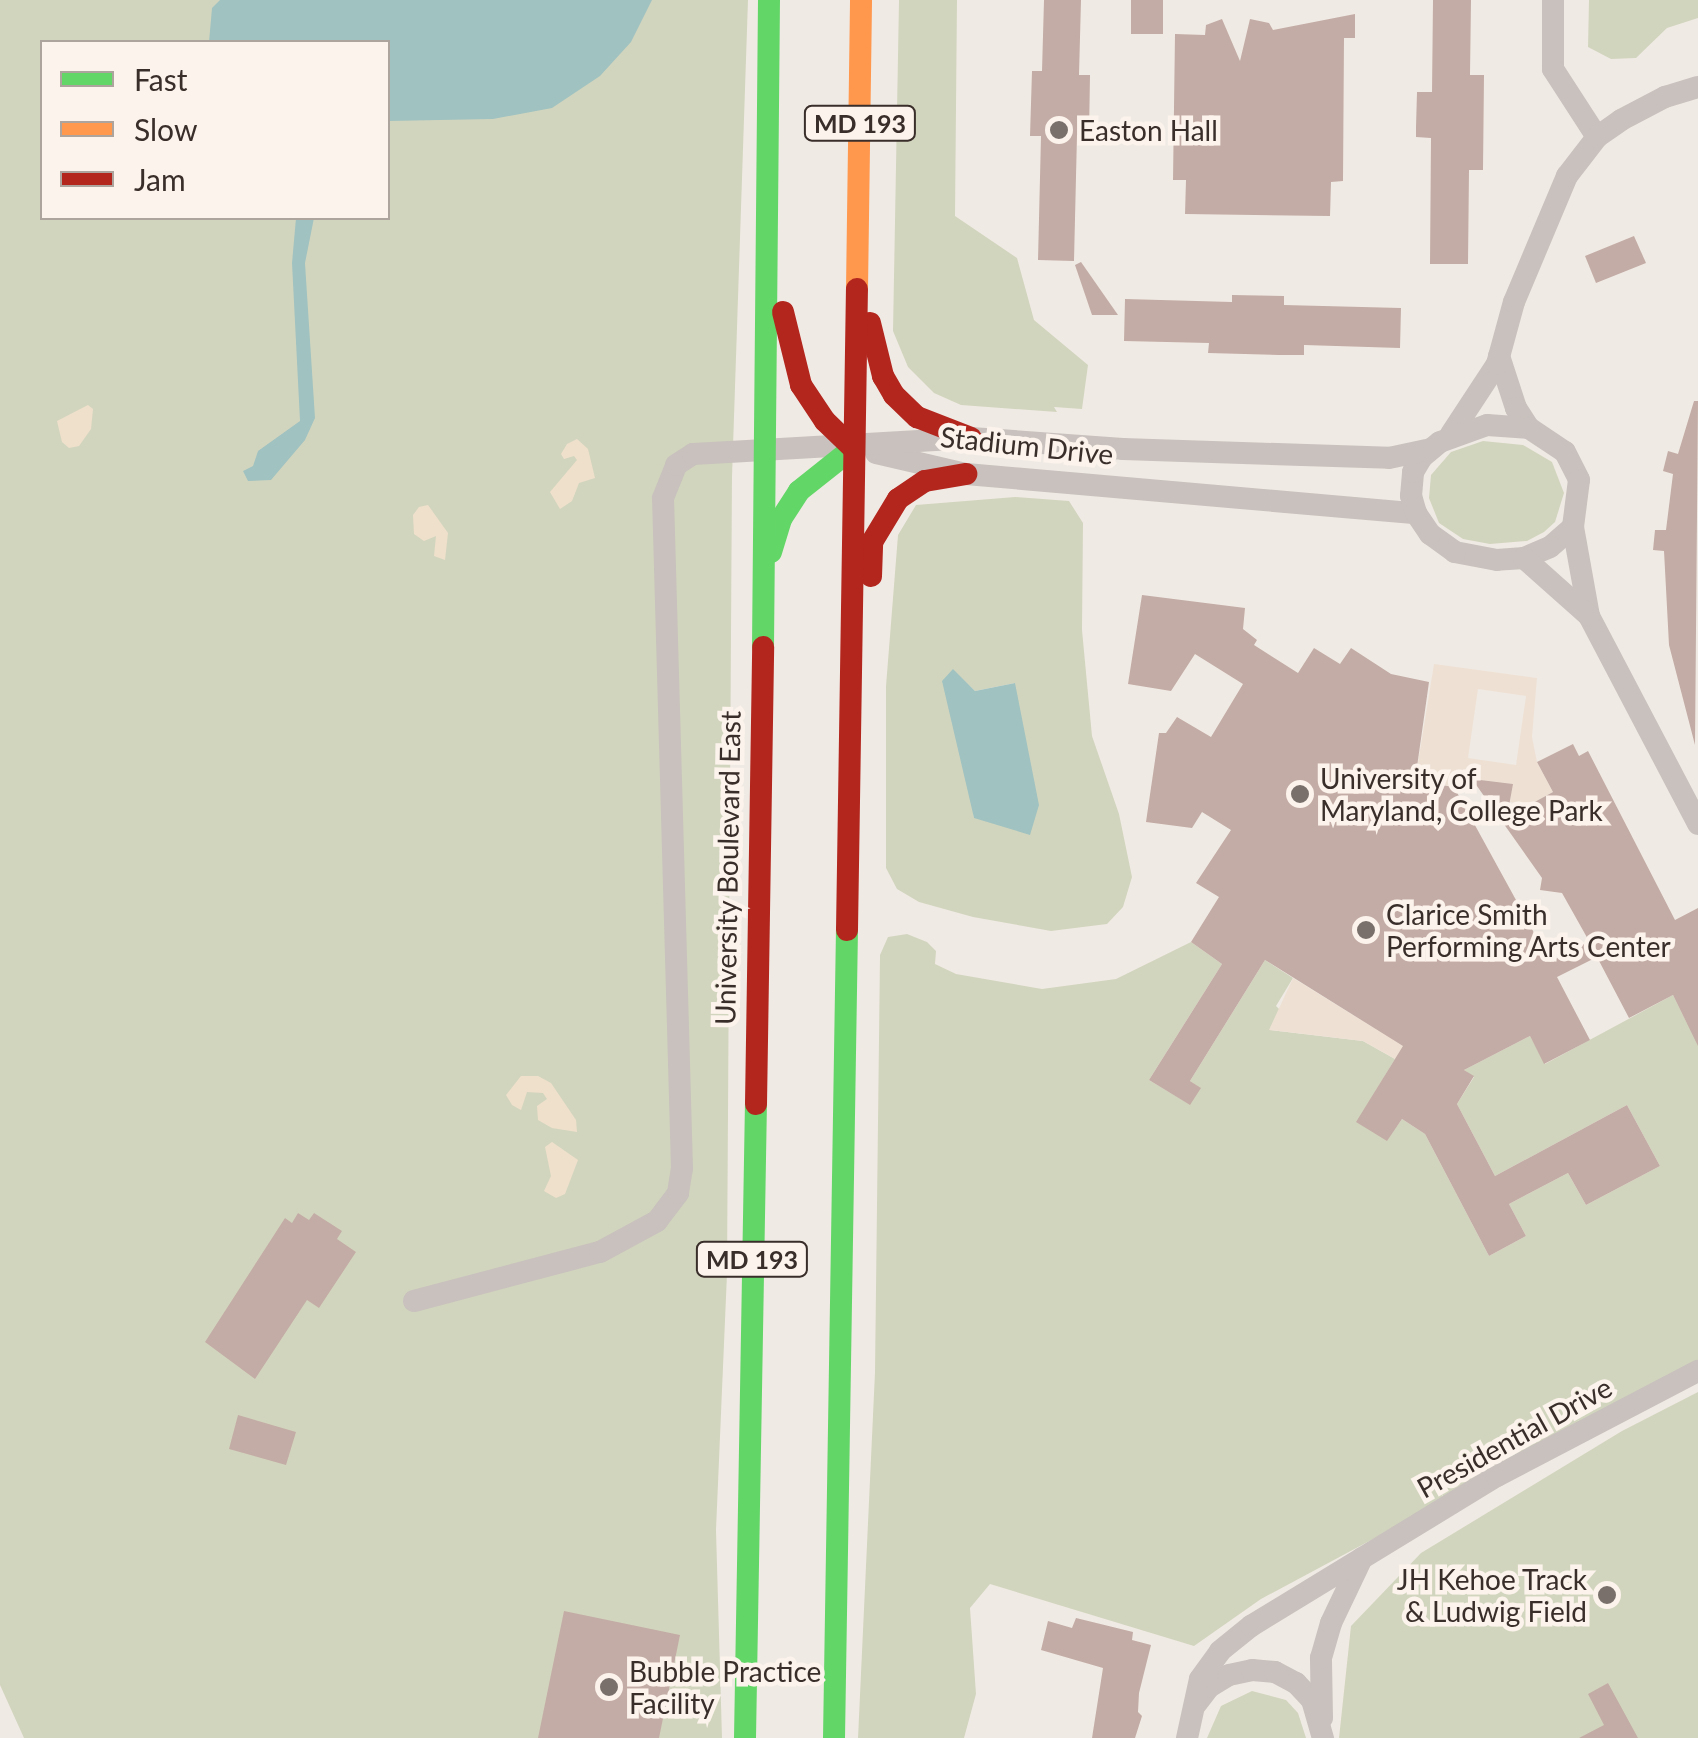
<!DOCTYPE html>
<style>
body{margin:0}
#map{position:relative;width:1698px;height:1738px;overflow:hidden;background:#f0eae4;font-family:Lato,sans-serif}
div>[style]{position:absolute}
[style*='--x']{left:calc(var(--x)*1px);top:calc(var(--y)*1px);width:calc(var(--w)*1px);rotate:calc(var(--a)*1deg)}
.green>*{inset:0;background:#d2d5be}
.sand>*{inset:0;background:#efe0cb}
.plaza>*{inset:0;background:#eee1d4}
.water>*{inset:0;background:#a0c2c0}
.building>*{inset:0;background:#c3aca5}
.street>*{height:22px;margin:-11px;padding:0 11px;transform-origin:11px;border-radius:11px;background:#c8c1bd}
.fast>*{height:22px;margin:-11px;padding:0 11px;transform-origin:11px;border-radius:11px;background:#63d668}
.slow>*{height:22px;margin:-11px;padding:0 11px;transform-origin:11px;border-radius:11px;background:#ff974d}
.jam>*{height:22px;margin:-11px;padding:0 11px;transform-origin:11px;border-radius:11px;background:#b3261e}
.dots>*{width:28px;height:28px;translate:-50% -50%;box-sizing:border-box;border:5px solid #fbf3ec;border-radius:50%}
span{translate:-50% -50%;white-space:nowrap;text-align:center;line-height:1.15;-webkit-text-stroke:9px #fbf3ec;paint-order:stroke}
.shield-label span{padding:2px 8px;background:#fbf3ec;border:2px solid;border-radius:8px;-webkit-text-stroke-width:0}
.shield-label{font-size:25px;color:#3a2e2a;font-weight:700}
.poi-label{font-size:28px;color:#3a2e2a}
.left{translate:0 -50%;text-align:left}
.right{translate:-100% -50%;text-align:right}
.street-label{font-size:28px;color:#3a2e2a}
.legend{position:absolute;left:40px;top:40px;width:350px;height:180px;box-sizing:border-box;background:#fbf3ec;border:2px solid #aea49e;margin:0;padding:12px 18px;list-style:none;font-size:30px;color:#3a2e2a}
.legend li{display:flex;align-items:center;gap:20px;height:50px}
.legend b{width:50px;border:2px solid #aea49e}
</style>
<div id="map">
<div class="green">
<div style="clip-path:polygon(evenodd,0 0,748px 0,732px 477px,727px 1274px,716px 1530px,722px 1738px,24px 1738px,0 1685px,0 0,42px 42px,388px 42px,388px 218px,42px 218px,42px 42px)"></div>
<div style="clip-path:polygon(899px 0,957px 0,955px 216px,1017px 258px,1034px 320px,1088px 365px,1082px 409px,1054px 407px,1057px 412px,961px 405px,934px 393px,908px 367px,893px 331px)"></div>
<div style="clip-path:polygon(1589px 0,1698px 0,1698px 18px,1667px 28px,1636px 58px,1611px 59px,1588px 47px)"></div>
<div style="clip-path:polygon(1483px 441px,1523px 445px,1552px 462px,1564px 493px,1555px 522px,1544px 532px,1527px 541px,1490px 544px,1463px 539px,1439px 523px,1429px 498px,1431px 475px,1451px 452px)"></div>
<div style="clip-path:polygon(evenodd,1015px 497px,1069px 501px,1083px 523px,1082px 630px,1092px 736px,1119px 814px,1132px 877px,1123px 907px,1107px 924px,1051px 931px,973px 917px,919px 902px,897px 889px,886px 868px,886px 686px,898px 535px,916px 505px,1015px 497px,953px 670px,975px 691px,1015px 683px,974px 818px,953px 670px)"></div>
<div style="clip-path:polygon(907px 934px,927px 942px,936px 951px,935px 964px,956px 974px,1042px 989px,1116px 979px,1191px 942px,1222px 964px,1149px 1080px,1189px 1104px,1200px 1088px,1190px 1081px,1265px 960px,1293px 978px,1276px 1006px,1280px 1010px,1270px 1030px,1363px 1041px,1395px 1059px,1357px 1122px,1387px 1140px,1402px 1119px,1425px 1134px,1489px 1256px,1526px 1236px,1509px 1204px,1568px 1173px,1586px 1205px,1660px 1166px,1627px 1105px,1495px 1176px,1457px 1104px,1474px 1077px,1464px 1070px,1530px 1036px,1545px 1064px,1673px 995px,1687px 1023px,1698px 1018px,1698px 1365px,1261px 1599px,1194px 1646px,990px 1584px,970px 1608px,976px 1694px,964px 1738px,858px 1738px,875px 1372px,880px 955px,888px 937px)"></div>
<div style="clip-path:polygon(1698px 1392px,1698px 1738px,1339px 1738px,1351px 1626px,1421px 1553px,1622px 1431px)"></div>
<div style="clip-path:polygon(1252px 1691px,1286px 1700px,1298px 1713px,1306px 1738px,1207px 1738px,1221px 1706px)"></div>
</div>
<div class="sand">
<div style="clip-path:polygon(88px 405px,93px 409px,91px 429px,79px 446px,69px 448px,62px 442px,57px 421px)"></div>
<div style="clip-path:polygon(577px 439px,588px 449px,595px 478px,579px 483px,572px 501px,560px 509px,550px 492px,577px 460px,574px 456px,564px 459px,561px 454px,567px 444px)"></div>
<div style="clip-path:polygon(428px 505px,448px 533px,445px 560px,434px 556px,436px 536px,424px 541px,414px 534px,413px 515px,419px 507px)"></div>
<div style="clip-path:polygon(521px 1076px,538px 1076px,551px 1083px,576px 1120px,577px 1132px,552px 1128px,538px 1120px,537px 1106px,547px 1099px,543px 1093px,527px 1092px,521px 1110px,512px 1105px,506px 1095px)"></div>
<div style="clip-path:polygon(552px 1142px,578px 1160px,565px 1194px,556px 1198px,544px 1191px,551px 1176px,545px 1147px)"></div>
</div>
<div class="plaza">
<div style="clip-path:polygon(evenodd,1434px 664px,1537px 678px,1532px 737px,1537px 762px,1553px 792px,1529px 805px,1510px 802px,1512px 784px,1468px 779px,1467px 787px,1458px 787px,1415px 781px,1434px 664px,1478px 689px,1526px 696px,1516px 765px,1468px 758px,1478px 689px)"></div>
<div style="clip-path:polygon(1293px 978px,1332px 1002px,1420px 1056px,1395px 1059px,1363px 1041px,1269px 1030px)"></div>
</div>
<div class="water">
<div style="clip-path:polygon(220px 0,652px 0,631px 42px,600px 76px,552px 108px,493px 119px,388px 121px,388px 42px,209px 42px,212px 8px)"></div>
<div style="clip-path:polygon(296px 218px,314px 218px,305px 263px,315px 418px,305px 440px,271px 480px,248px 481px,243px 471px,253px 466px,258px 451px,300px 421px,292px 263px)"></div>
<div style="clip-path:polygon(953px 669px,975px 691px,1015px 683px,1039px 805px,1030px 835px,974px 818px,942px 681px)"></div>
</div>
<div class="building">
<div style="clip-path:polygon(1044px 0,1081px 0,1079px 75px,1090px 75px,1089px 135px,1077px 135px,1074px 261px,1038px 260px,1041px 136px,1030px 136px,1032px 71px,1042px 71px)"></div>
<div style="clip-path:polygon(1131px 0,1163px 0,1163px 34px,1131px 34px)"></div>
<div style="clip-path:polygon(1433px 0,1471px 0,1470px 75px,1484px 75px,1483px 170px,1469px 170px,1468px 264px,1430px 264px,1431px 138px,1416px 137px,1416px 127px,1417px 92px,1432px 92px)"></div>
<div style="clip-path:polygon(1355px 14px,1355px 38px,1344px 38px,1343px 181px,1331px 182px,1330px 216px,1185px 214px,1186px 180px,1173px 180px,1175px 34px,1205px 35px,1206px 25px,1222px 19px,1240px 61px,1250px 19px,1269px 23px,1273px 30px)"></div>
<div style="clip-path:polygon(1634px 236px,1646px 263px,1596px 283px,1585px 256px)"></div>
<div style="clip-path:polygon(1081px 262px,1118px 315px,1092px 315px,1075px 265px)"></div>
<div style="clip-path:polygon(1232px 295px,1284px 296px,1284px 305px,1401px 308px,1400px 348px,1304px 345px,1304px 355px,1279px 355px,1208px 353px,1209px 343px,1124px 341px,1125px 299px,1232px 302px)"></div>
<div style="clip-path:polygon(1694px 401px,1698px 401px,1695px 745px,1669px 645px,1664px 551px,1653px 550px,1655px 530px,1666px 530px,1673px 474px,1663px 471px,1668px 451px,1678px 454px)"></div>
<div style="clip-path:polygon(1142px 595px,1245px 608px,1243px 629px,1257px 640px,1254px 645px,1298px 673px,1314px 648px,1340px 664px,1351px 648px,1391px 674px,1429px 682px,1415px 781px,1454px 787px,1550px 962px,1589px 941px,1562px 893px,1540px 890px,1542px 878px,1472px 779px,1513px 784px,1507px 817px,1553px 792px,1537px 762px,1573px 744px,1579px 756px,1588px 751px,1675px 920px,1698px 908px,1698px 1046px,1673px 995px,1629px 1018px,1597px 957px,1557px 977px,1590px 1040px,1544px 1064px,1530px 1036px,1464px 1070px,1474px 1076px,1457px 1104px,1495px 1176px,1627px 1105px,1660px 1166px,1586px 1205px,1568px 1173px,1509px 1204px,1526px 1236px,1489px 1256px,1425px 1134px,1402px 1119px,1387px 1141px,1356px 1122px,1403px 1046px,1265px 960px,1190px 1081px,1201px 1088px,1190px 1105px,1149px 1080px,1222px 964px,1191px 942px,1219px 897px,1196px 883px,1231px 830px,1202px 812px,1192px 828px,1146px 822px,1159px 733px,1166px 733px,1177px 717px,1211px 737px,1243px 684px,1195px 654px,1171px 691px,1128px 684px)"></div>
<div style="clip-path:polygon(298px 1213px,309px 1220px,314px 1213px,342px 1231px,337px 1239px,356px 1252px,319px 1308px,307px 1300px,255px 1379px,205px 1342px,285px 1218px,292px 1223px)"></div>
<div style="clip-path:polygon(238px 1415px,296px 1432px,286px 1465px,229px 1449px)"></div>
<div style="clip-path:polygon(564px 1611px,680px 1635px,659px 1738px,538px 1738px)"></div>
<div style="clip-path:polygon(1076px 1618px,1133px 1632px,1132px 1640px,1151px 1645px,1139px 1693px,1138px 1712px,1142px 1716px,1135px 1738px,1092px 1738px,1103px 1668px,1041px 1650px,1048px 1621px,1072px 1628px)"></div>
<div style="clip-path:polygon(1608px 1683px,1638px 1738px,1579px 1738px,1604px 1725px,1588px 1694px)"></div>
</div>
<div class="street">
<div style="--x:1553;--y:0;--w:69;--a:90"></div>
<div style="--x:1553;--y:69;--w:81;--a:57.1"></div>
<div style="--x:1499;--y:356;--w:55;--a:71.9"></div>
<div style="--x:1516;--y:408;--w:24;--a:57"></div>
<div style="--x:1451;--y:434;--w:84;--a:-56.7"></div>
<div style="--x:1497;--y:364;--w:64;--a:-74.7"></div>
<div style="--x:1514;--y:302;--w:137;--a:-67.2"></div>
<div style="--x:1567;--y:176;--w:49;--a:-52.4"></div>
<div style="--x:1597;--y:137;--w:29;--a:-35"></div>
<div style="--x:1621;--y:120;--w:50;--a:-27.6"></div>
<div style="--x:1665;--y:97;--w:34;--a:-17"></div>
<div style="--x:876;--y:453;--w:92;--a:13.1"></div>
<div style="--x:966;--y:474;--w:452;--a:5"></div>
<div style="--x:1573;--y:527;--w:30;--a:139"></div>
<div style="--x:1550;--y:547;--w:28;--a:157"></div>
<div style="--x:1524;--y:558;--w:27;--a:176"></div>
<div style="--x:1497;--y:560;--w:43;--a:-169.2"></div>
<div style="--x:1455;--y:552;--w:31;--a:-144"></div>
<div style="--x:1430;--y:534;--w:25;--a:-124"></div>
<div style="--x:1416;--y:513;--w:18;--a:-106"></div>
<div style="--x:1411;--y:496;--w:24;--a:-85"></div>
<div style="--x:1413;--y:472;--w:17;--a:-59"></div>
<div style="--x:1422;--y:457;--w:23;--a:-40"></div>
<div style="--x:1440;--y:442;--w:50;--a:-19.9"></div>
<div style="--x:1487;--y:425;--w:42;--a:4.1"></div>
<div style="--x:1529;--y:428;--w:43;--a:33.7"></div>
<div style="--x:1565;--y:452;--w:31;--a:63"></div>
<div style="--x:1579;--y:480;--w:47;--a:97.3"></div>
<div style="--x:1573;--y:527;--w:90;--a:79.8"></div>
<div style="--x:1589;--y:616;--w:235;--a:62.3"></div>
<div style="--x:1524;--y:558;--w:87;--a:41.7"></div>
<div style="--x:414;--y:1301;--w:192;--a:-14.8"></div>
<div style="--x:600;--y:1252;--w:65;--a:-28.5"></div>
<div style="--x:657;--y:1221;--w:35;--a:-53"></div>
<div style="--x:678;--y:1193;--w:24;--a:-81"></div>
<div style="--x:682;--y:1169;--w:671;--a:-91.62"></div>
<div style="--x:663;--y:498;--w:35;--a:-68"></div>
<div style="--x:676;--y:465;--w:20;--a:-33"></div>
<div style="--x:693;--y:454;--w:278;--a:-3.3"></div>
<div style="--x:971;--y:438;--w:152;--a:4.1"></div>
<div style="--x:1123;--y:449;--w:266;--a:1.9"></div>
<div style="--x:1389;--y:458;--w:43;--a:-12.1"></div>
<div style="--x:1197;--y:1703;--w:20;--a:-53"></div>
<div style="--x:1209;--y:1687;--w:23;--a:-31"></div>
<div style="--x:1229;--y:1675;--w:24;--a:-12"></div>
<div style="--x:1252;--y:1670;--w:23;--a:5"></div>
<div style="--x:1275;--y:1672;--w:24;--a:28"></div>
<div style="--x:1296;--y:1683;--w:23;--a:47"></div>
<div style="--x:1312;--y:1700;--w:40;--a:74"></div>
<div style="--x:1322;--y:1718;--w:60;--a:-91"></div>
<div style="--x:1321;--y:1658;--w:36;--a:-74"></div>
<div style="--x:1331;--y:1623;--w:72;--a:-64.5"></div>
<div style="--x:1187;--y:1738;--w:60;--a:-77.6"></div>
<div style="--x:1200;--y:1679;--w:34;--a:-54"></div>
<div style="--x:1220;--y:1651;--w:40;--a:-39"></div>
<div style="--x:1251;--y:1626;--w:288;--a:-31.4"></div>
<div style="--x:1497;--y:1476;--w:227;--a:-27.6"></div>
</div>
<div class="fast">
<div style="--x:771;--y:552;--w:34;--a:-73"></div>
<div style="--x:781;--y:519;--w:33;--a:-57"></div>
<div style="--x:799;--y:491;--w:69;--a:-38.5"></div>
<div style="--x:763;--y:647;--w:647;--a:-89.47"></div>
<div style="--x:745;--y:1738;--w:634;--a:-89.01"></div>
<div style="--x:834;--y:1738;--w:808;--a:-89.08"></div>
</div>
<div class="slow">
<div style="--x:857;--y:289;--w:289;--a:-89.2"></div>
</div>
<div class="jam">
<div style="--x:783;--y:312;--w:75;--a:76.1"></div>
<div style="--x:801;--y:385;--w:43;--a:56.3"></div>
<div style="--x:825;--y:421;--w:39;--a:44"></div>
<div style="--x:870;--y:323;--w:55;--a:76.2"></div>
<div style="--x:883;--y:376;--w:22;--a:60"></div>
<div style="--x:894;--y:395;--w:32;--a:44"></div>
<div style="--x:917;--y:417;--w:58;--a:21.3"></div>
<div style="--x:871;--y:576;--w:34;--a:-88"></div>
<div style="--x:872;--y:542;--w:50;--a:-58.8"></div>
<div style="--x:898;--y:499;--w:32;--a:-34"></div>
<div style="--x:925;--y:481;--w:42;--a:-9.7"></div>
<div style="--x:847;--y:930;--w:641;--a:-89.11"></div>
<div style="--x:756;--y:1104;--w:457;--a:-89.1"></div>
</div>
<div class="dots">
<div style="left:1059px;top:130px;background:#7a706b"></div>
<div style="left:1300px;top:794px;background:#7a706b"></div>
<div style="left:1366px;top:930px;background:#7a706b"></div>
<div style="left:1607px;top:1595px;background:#7a706b"></div>
<div style="left:609px;top:1687px;background:#7a706b"></div>
</div>
<div class="shield-label">
<span style="left:860px;top:123px">MD 193</span>
<span style="left:752px;top:1259px">MD 193</span>
</div>
<div class="poi-label">
<span class="left" style="left:1079px;top:130px">Easton Hall</span>
<span class="left" style="left:1320px;top:794px">University of<br>Maryland, College Park</span>
<span class="left" style="left:1386px;top:930px">Clarice Smith<br>Performing Arts Center</span>
<span class="right" style="left:1587px;top:1595px">JH Kehoe Track<br>&amp; Ludwig Field</span>
<span class="left" style="left:629px;top:1687px">Bubble Practice<br>Facility</span>
</div>
<div class="street-label">
<span style="left:1027px;top:445px;rotate:6deg">Stadium Drive</span>
<span style="left:727px;top:868px;rotate:-89deg">University Boulevard East</span>
<span style="left:1514px;top:1437px;rotate:-29deg">Presidential Drive</span>
</div>
<ul class="legend">
<li><b style="height:12px;background:#63d668"></b>Fast</li>
<li><b style="height:12px;background:#ff974d"></b>Slow</li>
<li><b style="height:12px;background:#b3261e"></b>Jam</li>
</ul>
</div>
